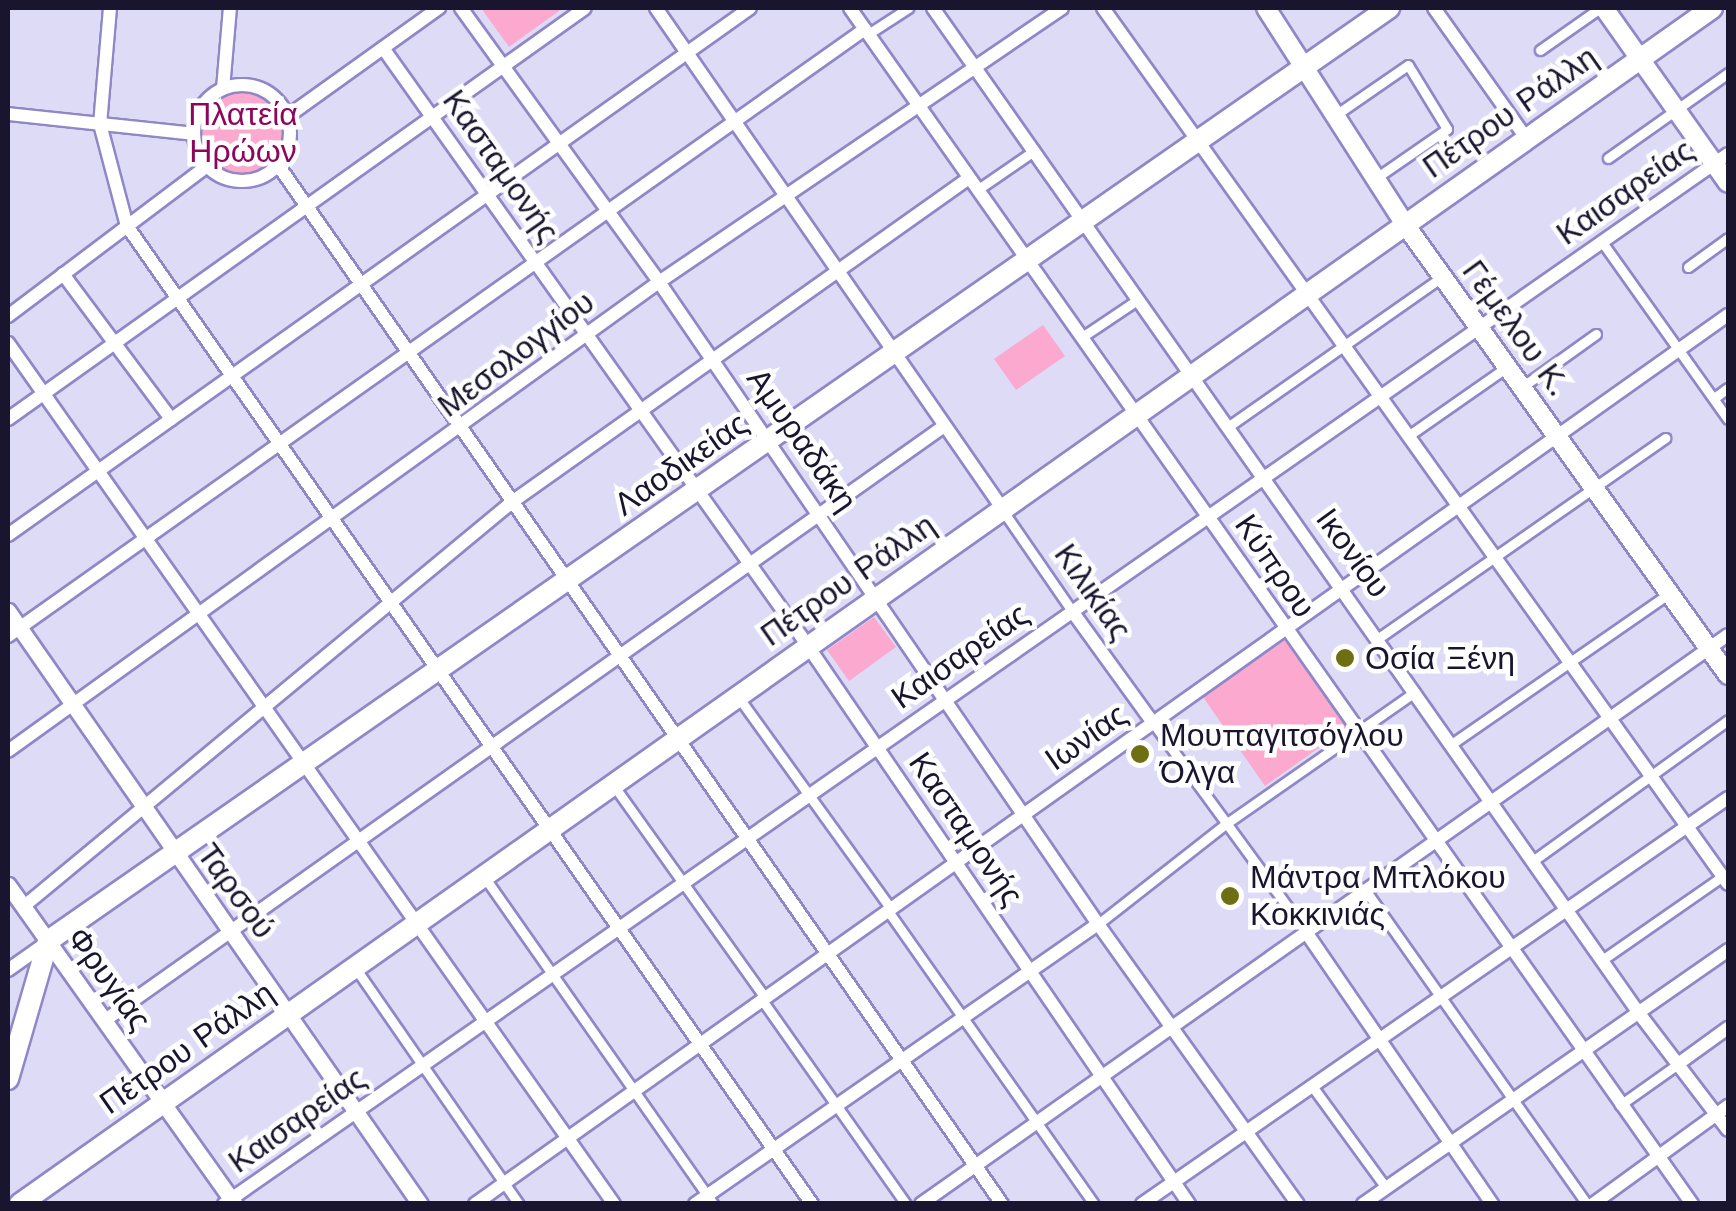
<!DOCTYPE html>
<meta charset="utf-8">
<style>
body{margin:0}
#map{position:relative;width:1736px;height:1211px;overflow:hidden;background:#dedbf7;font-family:"Work Sans",sans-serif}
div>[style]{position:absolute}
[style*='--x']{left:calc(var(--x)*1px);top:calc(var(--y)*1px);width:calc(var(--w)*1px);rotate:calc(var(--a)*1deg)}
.green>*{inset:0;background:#fba9cf}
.round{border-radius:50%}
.roads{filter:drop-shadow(2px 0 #9087c7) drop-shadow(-2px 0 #9087c7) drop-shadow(0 2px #9087c7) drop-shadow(0 -2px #9087c7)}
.pedestrian>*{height:9px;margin:-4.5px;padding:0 4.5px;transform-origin:4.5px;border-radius:4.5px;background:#fff}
.minor>*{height:12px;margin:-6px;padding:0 6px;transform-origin:6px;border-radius:6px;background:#fff}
.minor>.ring{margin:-6px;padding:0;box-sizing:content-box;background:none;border:12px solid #fff;border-radius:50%}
.tertiary>*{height:15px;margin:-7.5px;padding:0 7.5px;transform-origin:7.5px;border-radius:7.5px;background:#fff}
.secondary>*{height:18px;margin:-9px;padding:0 9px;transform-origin:9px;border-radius:9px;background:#fff}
.primary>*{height:20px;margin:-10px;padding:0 10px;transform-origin:10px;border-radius:10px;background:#fff}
.dots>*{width:28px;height:28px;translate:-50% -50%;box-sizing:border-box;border:5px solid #fff;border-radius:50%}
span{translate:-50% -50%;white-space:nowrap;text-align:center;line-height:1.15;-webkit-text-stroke:9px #fff;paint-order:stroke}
.street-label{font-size:32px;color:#1a152e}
.park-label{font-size:32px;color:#8e065c}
.poi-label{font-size:32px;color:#1a152e}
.left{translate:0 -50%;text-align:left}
.frame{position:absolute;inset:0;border:10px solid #1a152e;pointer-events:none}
</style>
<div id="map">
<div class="green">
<div style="clip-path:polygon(481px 8px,563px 8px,509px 47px)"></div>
<div class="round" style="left:200px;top:91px;width:84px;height:84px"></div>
<div style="clip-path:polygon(1043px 325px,1065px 356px,1016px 390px,994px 359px)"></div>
<div style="clip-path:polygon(874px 617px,896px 647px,849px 681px,827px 650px)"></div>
<div style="clip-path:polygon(1285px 640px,1347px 728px,1265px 786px,1203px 697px)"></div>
</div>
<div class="roads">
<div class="pedestrian">
<div style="--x:868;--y:34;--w:48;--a:-33"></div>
<div style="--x:1540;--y:50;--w:73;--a:-35"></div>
<div style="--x:1337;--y:114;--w:86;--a:-34.6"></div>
<div style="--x:1408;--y:65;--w:75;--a:58.6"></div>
<div style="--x:1447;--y:129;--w:86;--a:145.4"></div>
<div style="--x:1608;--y:158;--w:147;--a:-35.3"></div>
<div style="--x:977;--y:190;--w:70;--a:-34.6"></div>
<div style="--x:1602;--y:242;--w:217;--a:54.6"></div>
<div style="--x:1688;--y:267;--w:49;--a:-35.9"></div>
<div style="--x:1082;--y:337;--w:66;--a:-33.9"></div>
<div style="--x:1522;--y:387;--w:91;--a:-35.6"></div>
<div style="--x:1714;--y:398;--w:17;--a:-36"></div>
<div style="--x:1229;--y:426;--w:260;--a:-35"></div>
<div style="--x:1408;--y:436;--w:121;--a:-34.9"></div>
<div style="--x:1003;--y:511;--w:121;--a:55.4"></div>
<div style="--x:1380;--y:637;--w:348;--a:-34.9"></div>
<div style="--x:739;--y:698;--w:260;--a:54.2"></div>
<div style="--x:1153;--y:723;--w:259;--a:53.8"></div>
<div style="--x:1453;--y:743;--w:262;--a:-34.7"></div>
<div style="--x:614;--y:786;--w:260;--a:54.5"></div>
<div style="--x:1534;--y:860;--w:239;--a:-35.8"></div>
<div style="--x:485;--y:878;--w:398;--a:55"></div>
<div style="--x:1366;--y:891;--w:383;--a:54.8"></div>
<div style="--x:888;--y:911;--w:358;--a:54.9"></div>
<div style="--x:1098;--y:924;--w:164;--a:-38.1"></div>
<div style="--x:1227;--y:823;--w:229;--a:-34.9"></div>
<div style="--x:1602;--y:960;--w:147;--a:-34.8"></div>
<div style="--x:356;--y:969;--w:286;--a:55.3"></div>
<div style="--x:762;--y:1000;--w:250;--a:54.8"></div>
<div style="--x:1312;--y:1086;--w:126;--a:54"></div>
<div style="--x:1620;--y:1105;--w:71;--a:-35.3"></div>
</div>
<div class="minor">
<div style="--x:110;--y:8;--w:116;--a:94.9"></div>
<div style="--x:100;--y:124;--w:106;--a:75.2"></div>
<div style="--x:127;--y:226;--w:1194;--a:54.99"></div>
<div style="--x:461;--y:8;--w:338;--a:54.1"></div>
<div style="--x:659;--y:282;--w:778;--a:55.64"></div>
<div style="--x:1098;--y:924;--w:344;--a:54.5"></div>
<div style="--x:656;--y:8;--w:608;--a:55.32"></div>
<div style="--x:850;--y:8;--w:1463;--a:54.85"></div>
<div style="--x:933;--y:8;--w:1227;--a:54.92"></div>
<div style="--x:1638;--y:1012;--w:148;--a:52.7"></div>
<div style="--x:1103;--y:8;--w:1076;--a:54.49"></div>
<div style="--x:1434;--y:8;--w:159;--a:54.7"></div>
<div style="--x:383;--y:48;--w:721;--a:54.59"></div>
<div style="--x:801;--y:636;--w:688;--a:55.66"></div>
<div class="ring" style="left:194px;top:85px;width:84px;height:84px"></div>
<div style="--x:223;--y:89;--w:81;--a:-85.1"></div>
<div style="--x:8;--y:114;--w:187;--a:6.1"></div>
<div style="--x:288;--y:116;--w:186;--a:-35.6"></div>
<div style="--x:278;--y:165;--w:1266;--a:55.13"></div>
<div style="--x:63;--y:274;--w:181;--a:53.3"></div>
<div style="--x:8;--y:316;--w:249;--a:-37"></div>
<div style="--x:8;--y:343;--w:1053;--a:54.86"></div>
<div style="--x:8;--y:419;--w:708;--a:-35.46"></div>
<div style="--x:8;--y:535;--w:910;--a:-35.38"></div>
<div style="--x:1072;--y:611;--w:138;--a:54.1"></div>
<div style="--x:8;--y:636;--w:1050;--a:-35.31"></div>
<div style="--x:8;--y:751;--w:802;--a:-35.77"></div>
<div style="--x:659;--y:282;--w:487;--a:-34.2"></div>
<div style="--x:23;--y:907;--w:635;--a:-39.63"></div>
<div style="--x:512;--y:502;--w:560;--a:-35.34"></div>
<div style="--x:1306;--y:932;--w:330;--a:55.6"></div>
<div style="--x:8;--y:970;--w:47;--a:-35.4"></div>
<div style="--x:104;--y:1021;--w:1028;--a:-35.3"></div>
<div style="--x:1678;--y:1064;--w:62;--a:-35.8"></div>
<div style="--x:224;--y:1204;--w:1834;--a:-34.92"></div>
<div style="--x:475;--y:1204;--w:1536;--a:-35.36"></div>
<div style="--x:695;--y:1204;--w:491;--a:-34.8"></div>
<div style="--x:921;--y:1204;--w:987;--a:-35.19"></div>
<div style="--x:1142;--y:1204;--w:713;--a:-34.72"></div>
<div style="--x:1363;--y:1204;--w:445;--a:-34.8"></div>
<div style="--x:1593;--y:1204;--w:167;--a:-36"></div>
</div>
<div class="tertiary">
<div style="--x:8;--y:611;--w:722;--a:55.21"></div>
<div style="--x:8;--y:885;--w:392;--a:54.6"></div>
</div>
<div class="secondary">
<div style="--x:1266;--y:8;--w:255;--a:57.3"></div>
<div style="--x:1404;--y:223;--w:556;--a:54.37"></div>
<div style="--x:1604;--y:8;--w:214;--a:54.7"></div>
</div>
<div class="primary">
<div style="--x:8;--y:1079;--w:144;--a:-73.8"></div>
<div style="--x:48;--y:941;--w:1634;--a:-34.83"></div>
<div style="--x:20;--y:1204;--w:2072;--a:-35.25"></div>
</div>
</div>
<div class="dots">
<div style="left:1345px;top:658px;background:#6e6f13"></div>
<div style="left:1140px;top:754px;background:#6e6f13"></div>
<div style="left:1230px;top:896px;background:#6e6f13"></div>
</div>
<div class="street-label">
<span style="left:1510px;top:112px;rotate:-35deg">Πέτρου Ράλλη</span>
<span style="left:501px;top:166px;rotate:55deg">Κασταμονής</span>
<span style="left:1625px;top:192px;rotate:-35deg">Καισαρείας</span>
<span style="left:1516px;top:328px;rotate:54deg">Γέμελου Κ.</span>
<span style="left:516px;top:354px;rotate:-37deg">Μεσολογγίου</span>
<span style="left:802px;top:440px;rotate:55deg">Αμυραδάκη</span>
<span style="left:681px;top:464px;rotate:-35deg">Λαοδικείας</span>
<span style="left:1353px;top:553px;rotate:54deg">Ικονίου</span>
<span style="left:1275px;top:566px;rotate:56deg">Κύπρου</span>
<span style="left:848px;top:580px;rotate:-35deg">Πέτρου Ράλλη</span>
<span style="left:1093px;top:592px;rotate:55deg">Κιλικίας</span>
<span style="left:960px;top:656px;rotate:-35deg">Καισαρείας</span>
<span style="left:1086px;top:737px;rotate:-35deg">Ιωνίας</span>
<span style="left:966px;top:829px;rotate:56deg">Κασταμονής</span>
<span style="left:236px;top:891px;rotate:54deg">Ταρσού</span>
<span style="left:109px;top:979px;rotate:54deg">Φρυγίας</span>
<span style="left:187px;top:1048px;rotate:-35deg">Πέτρου Ράλλη</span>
<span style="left:297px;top:1120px;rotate:-35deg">Καισαρείας</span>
</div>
<div class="park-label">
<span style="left:243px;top:133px">Πλατεία<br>Ηρώων</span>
</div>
<div class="poi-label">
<span class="left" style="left:1365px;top:658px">Οσία Ξένη</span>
<span class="left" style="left:1160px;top:754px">Μουπαγιτσόγλου<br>Όλγα</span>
<span class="left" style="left:1250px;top:896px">Μάντρα Μπλόκου<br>Κοκκινιάς</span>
</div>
<div class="frame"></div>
</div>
